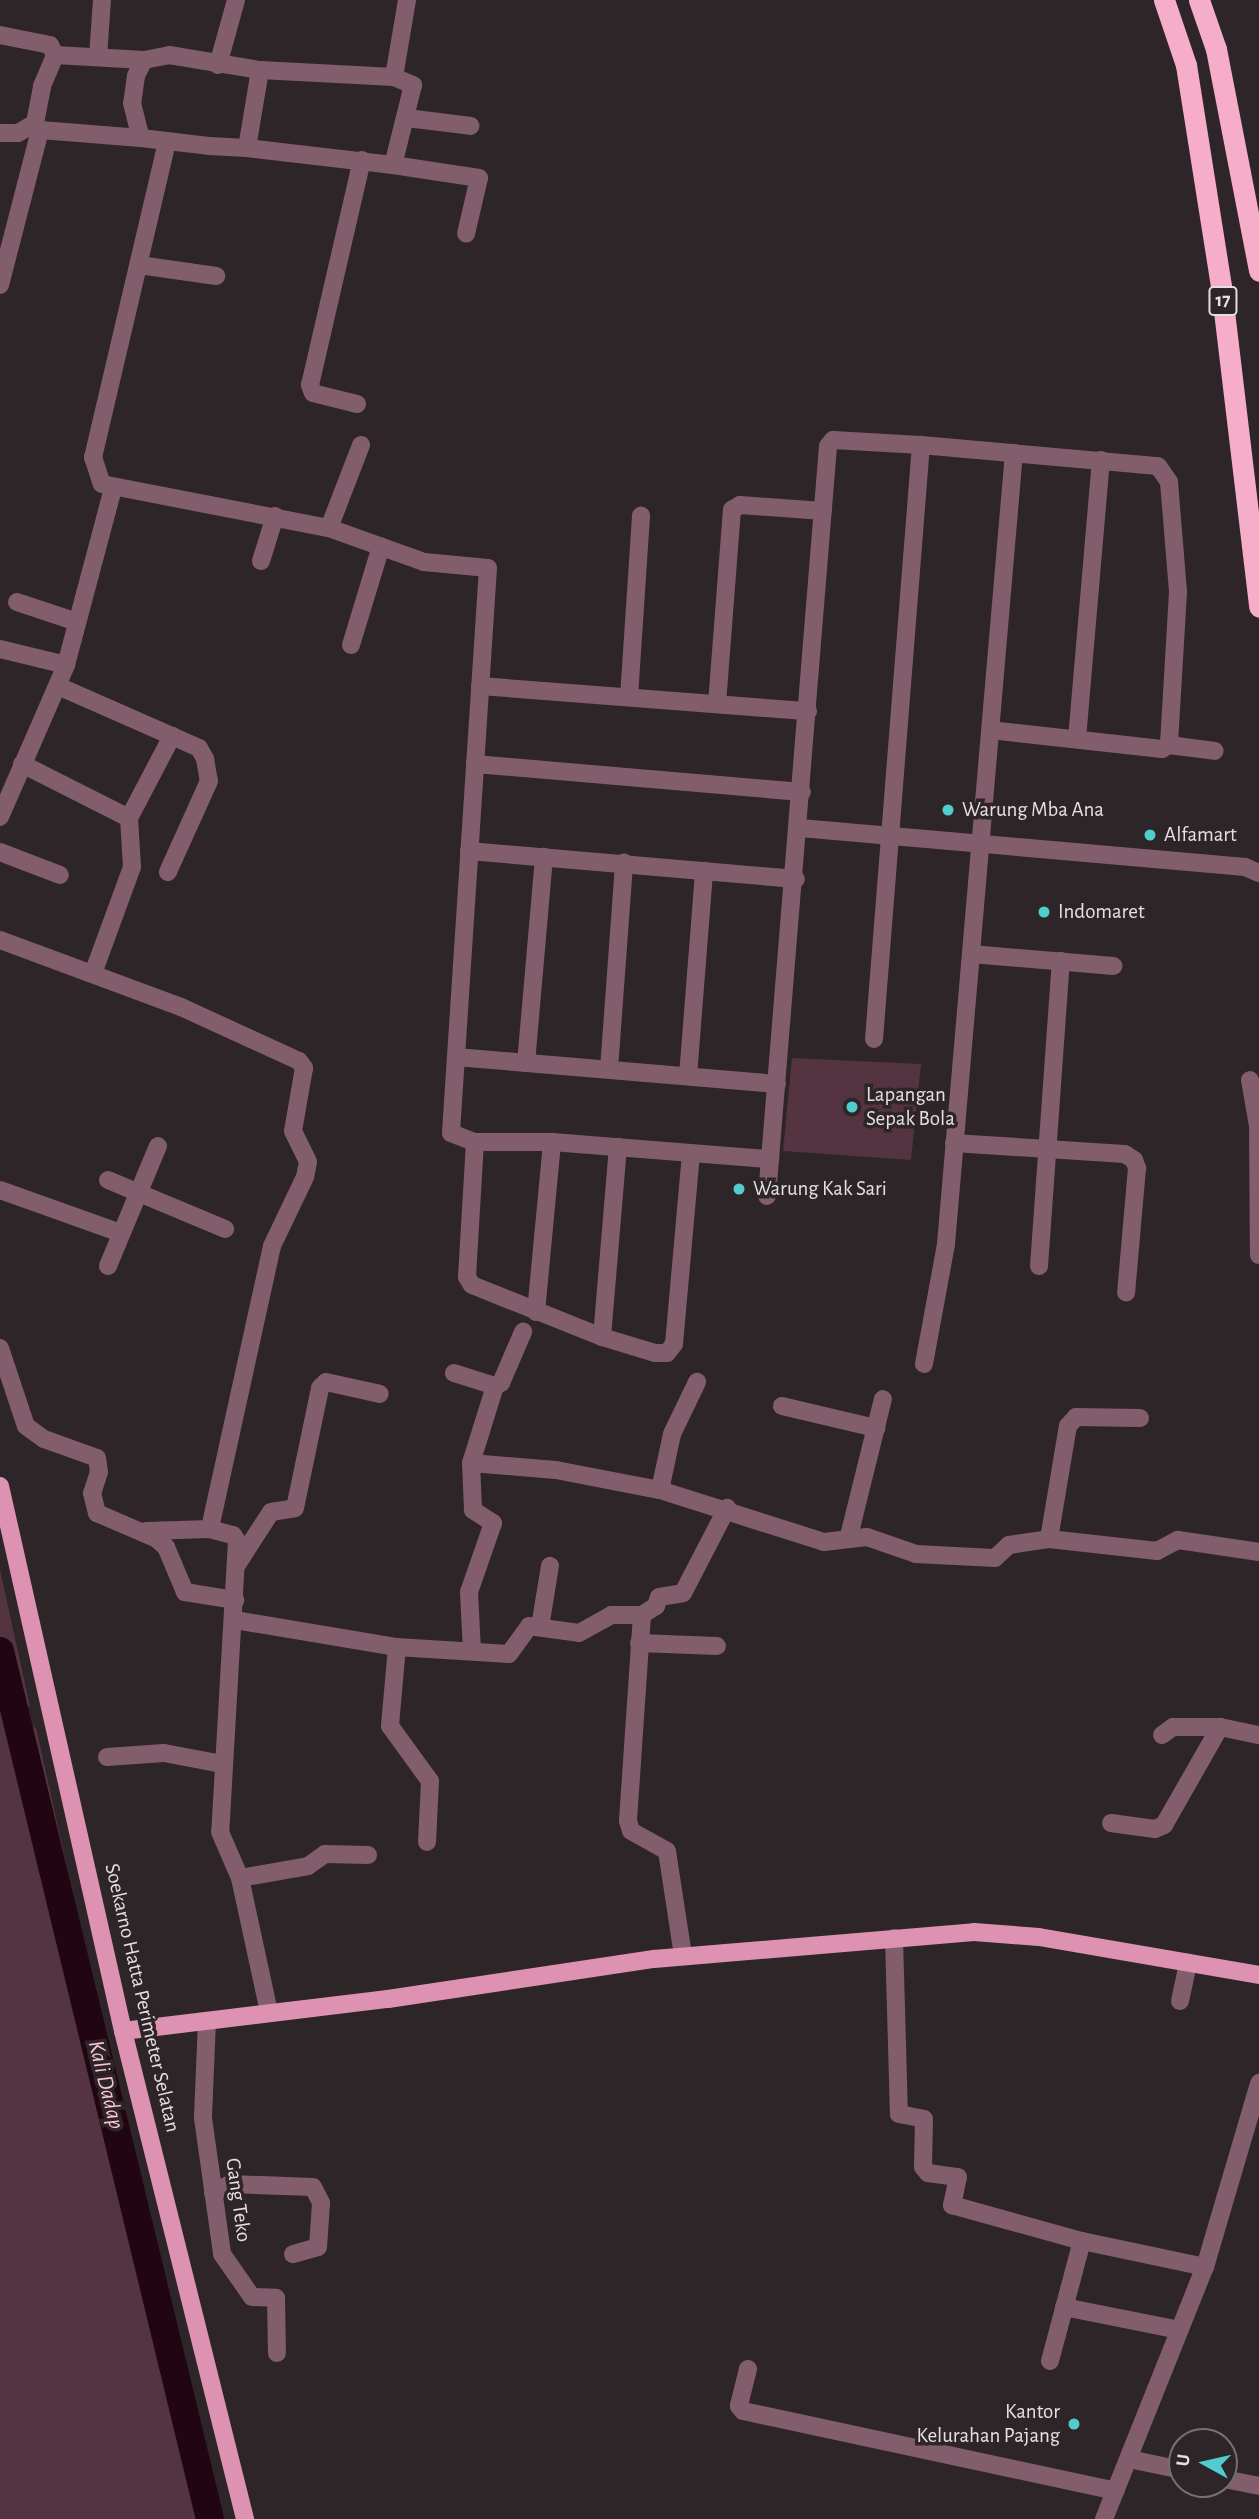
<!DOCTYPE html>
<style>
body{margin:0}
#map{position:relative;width:1259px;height:2519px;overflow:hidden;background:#2e2528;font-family:"Alegreya Sans",sans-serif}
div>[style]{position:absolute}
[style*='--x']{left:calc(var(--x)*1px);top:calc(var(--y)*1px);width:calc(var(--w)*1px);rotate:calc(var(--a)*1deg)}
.green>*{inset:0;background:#533440}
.river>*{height:28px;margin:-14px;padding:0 14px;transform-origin:14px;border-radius:14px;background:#210512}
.minor>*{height:18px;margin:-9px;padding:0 9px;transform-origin:9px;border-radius:9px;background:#825d6c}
.major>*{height:18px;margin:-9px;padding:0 9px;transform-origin:9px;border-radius:9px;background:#dc92b0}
.highway>*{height:21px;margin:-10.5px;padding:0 10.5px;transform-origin:10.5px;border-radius:10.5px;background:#f5adca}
.dots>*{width:19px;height:19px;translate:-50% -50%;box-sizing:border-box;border:4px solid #2e2528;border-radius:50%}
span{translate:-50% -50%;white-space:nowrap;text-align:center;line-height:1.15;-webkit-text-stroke:7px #2e2528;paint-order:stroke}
.shield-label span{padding:2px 5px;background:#2e2528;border:2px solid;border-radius:5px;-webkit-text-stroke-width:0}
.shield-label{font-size:19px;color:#e5dfe1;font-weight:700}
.poi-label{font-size:21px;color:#e5dfe1}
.left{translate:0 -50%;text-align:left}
.right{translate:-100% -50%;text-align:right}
.street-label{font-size:21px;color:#e5dfe1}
.water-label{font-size:23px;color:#fcc5da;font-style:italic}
.north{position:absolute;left:1168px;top:2428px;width:70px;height:70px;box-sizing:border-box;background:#2e2528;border:2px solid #776f72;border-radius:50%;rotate:278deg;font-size:19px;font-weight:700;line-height:28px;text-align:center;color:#e5dfe1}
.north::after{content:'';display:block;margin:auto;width:24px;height:32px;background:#52cdce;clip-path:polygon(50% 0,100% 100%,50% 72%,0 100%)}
</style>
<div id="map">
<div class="green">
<div style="clip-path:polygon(792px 1058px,921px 1064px,911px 1160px,783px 1151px)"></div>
<div style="clip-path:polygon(0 1570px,30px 1706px,22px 1711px,25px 1723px,36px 1728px,106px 2042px,224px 2519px,0 2519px)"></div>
</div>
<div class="river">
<div style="--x:0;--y:1651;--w:893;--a:76.4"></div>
</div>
<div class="minor">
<div style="--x:0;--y:35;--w:51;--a:11.3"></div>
<div style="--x:50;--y:45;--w:11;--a:63"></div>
<div style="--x:98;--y:57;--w:57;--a:-86"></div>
<div style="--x:144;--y:60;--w:18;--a:117"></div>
<div style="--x:136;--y:76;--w:27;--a:98"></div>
<div style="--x:132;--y:103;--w:36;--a:76"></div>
<div style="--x:141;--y:138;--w:68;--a:6.7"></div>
<div style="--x:209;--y:146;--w:38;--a:3"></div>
<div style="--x:247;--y:148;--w:79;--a:-80.5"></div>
<div style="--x:218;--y:65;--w:67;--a:-74.5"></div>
<div style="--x:394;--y:77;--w:78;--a:-80.4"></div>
<div style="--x:407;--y:118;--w:64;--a:7.1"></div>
<div style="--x:0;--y:133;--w:18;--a:0"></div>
<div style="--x:18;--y:133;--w:20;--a:-30"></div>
<div style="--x:141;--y:138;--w:101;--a:-175.5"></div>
<div style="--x:40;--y:130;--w:9;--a:-126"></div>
<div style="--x:35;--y:123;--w:38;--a:-79"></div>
<div style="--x:42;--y:86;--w:34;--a:-67"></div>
<div style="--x:55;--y:55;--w:89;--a:3.2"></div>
<div style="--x:144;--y:60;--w:25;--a:-11"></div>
<div style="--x:169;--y:55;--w:92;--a:9.4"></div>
<div style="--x:260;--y:70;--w:134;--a:3"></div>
<div style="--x:394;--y:77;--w:21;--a:23"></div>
<div style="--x:413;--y:85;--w:82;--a:104"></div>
<div style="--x:393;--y:165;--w:147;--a:-173.4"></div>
<div style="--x:167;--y:142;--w:324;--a:103.2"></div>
<div style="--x:93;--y:457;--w:28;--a:72"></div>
<div style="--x:102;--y:484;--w:231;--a:11"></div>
<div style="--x:329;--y:528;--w:101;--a:19.7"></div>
<div style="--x:424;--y:562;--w:64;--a:5.4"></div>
<div style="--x:488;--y:568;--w:566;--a:93.75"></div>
<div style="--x:451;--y:1133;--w:26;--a:21"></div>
<div style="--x:475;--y:1142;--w:77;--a:0"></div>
<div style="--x:552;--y:1142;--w:219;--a:4.5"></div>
<div style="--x:393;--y:165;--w:87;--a:8.6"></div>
<div style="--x:479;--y:178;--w:57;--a:103.1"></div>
<div style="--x:139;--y:265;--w:78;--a:8.1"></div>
<div style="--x:0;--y:285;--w:160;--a:-75.5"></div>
<div style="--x:357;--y:404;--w:45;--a:-166"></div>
<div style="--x:313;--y:393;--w:9;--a:-111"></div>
<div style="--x:310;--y:385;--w:231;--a:-77"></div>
<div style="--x:329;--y:528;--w:89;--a:-68.9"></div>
<div style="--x:261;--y:561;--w:47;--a:-72.7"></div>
<div style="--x:17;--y:602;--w:63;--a:18.4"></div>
<div style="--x:351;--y:645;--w:103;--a:-73.1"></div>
<div style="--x:0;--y:649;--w:68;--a:13.6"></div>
<div style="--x:58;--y:686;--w:154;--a:23.7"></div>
<div style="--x:199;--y:748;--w:13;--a:61"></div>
<div style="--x:205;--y:759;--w:22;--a:80"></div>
<div style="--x:209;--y:781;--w:100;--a:114.3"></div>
<div style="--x:480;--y:686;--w:329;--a:4.4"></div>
<div style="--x:629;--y:697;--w:182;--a:-86.2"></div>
<div style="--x:717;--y:704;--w:195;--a:-85.6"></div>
<div style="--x:732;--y:510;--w:9;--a:-32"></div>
<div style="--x:740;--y:505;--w:83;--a:4.1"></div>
<div style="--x:1077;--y:739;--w:280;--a:-85.1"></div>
<div style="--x:1169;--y:745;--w:46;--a:7.4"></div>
<div style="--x:22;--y:764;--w:120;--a:26.8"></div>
<div style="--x:129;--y:818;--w:49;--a:86.5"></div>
<div style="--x:132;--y:867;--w:111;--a:110.1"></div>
<div style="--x:475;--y:764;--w:328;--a:4.9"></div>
<div style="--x:0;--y:817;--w:166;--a:-66.5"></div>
<div style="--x:66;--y:665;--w:183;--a:-75.1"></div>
<div style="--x:129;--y:818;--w:93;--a:-62.3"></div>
<div style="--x:800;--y:828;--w:447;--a:5"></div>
<div style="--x:1245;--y:867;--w:15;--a:23"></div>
<div style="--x:469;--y:851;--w:328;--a:4.9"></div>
<div style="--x:0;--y:852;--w:64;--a:21"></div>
<div style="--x:0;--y:940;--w:193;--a:20.3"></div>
<div style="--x:181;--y:1007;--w:130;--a:24.6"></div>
<div style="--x:299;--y:1061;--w:9;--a:54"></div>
<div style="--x:304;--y:1068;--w:64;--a:99.9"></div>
<div style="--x:293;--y:1131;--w:34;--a:64"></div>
<div style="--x:308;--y:1162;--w:15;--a:101"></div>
<div style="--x:305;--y:1177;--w:76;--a:115.6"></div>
<div style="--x:272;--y:1246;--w:290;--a:102.4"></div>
<div style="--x:971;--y:954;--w:143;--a:4.8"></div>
<div style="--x:874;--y:1039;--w:596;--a:-85.48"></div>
<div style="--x:921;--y:445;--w:238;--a:5.1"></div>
<div style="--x:1158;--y:466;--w:19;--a:55"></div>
<div style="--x:1169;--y:482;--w:110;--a:85.3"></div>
<div style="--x:1178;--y:592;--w:153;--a:93.4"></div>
<div style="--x:1169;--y:745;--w:8;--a:150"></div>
<div style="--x:1162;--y:749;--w:172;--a:-173.7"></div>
<div style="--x:456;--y:1057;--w:322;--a:4.8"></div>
<div style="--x:526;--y:1063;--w:207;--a:-85"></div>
<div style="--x:609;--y:1069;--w:207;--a:-85.8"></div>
<div style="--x:688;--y:1076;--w:206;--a:-85.5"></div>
<div style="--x:1250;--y:1080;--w:47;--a:80.1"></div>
<div style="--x:1258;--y:1126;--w:129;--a:89.6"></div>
<div style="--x:475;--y:1142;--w:135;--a:93.4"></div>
<div style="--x:467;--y:1277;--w:9;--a:58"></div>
<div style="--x:472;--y:1285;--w:140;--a:21.8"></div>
<div style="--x:602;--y:1337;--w:55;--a:16.8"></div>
<div style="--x:655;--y:1353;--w:12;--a:0"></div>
<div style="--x:667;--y:1353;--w:11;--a:-52"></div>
<div style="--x:674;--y:1344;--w:191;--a:-84.9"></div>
<div style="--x:954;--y:1143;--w:171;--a:3.7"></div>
<div style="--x:1125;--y:1154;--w:11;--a:34"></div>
<div style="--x:1134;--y:1160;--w:9;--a:69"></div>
<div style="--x:1137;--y:1168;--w:125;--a:95"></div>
<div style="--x:108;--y:1180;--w:127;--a:22.7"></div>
<div style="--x:0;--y:1190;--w:128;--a:19.6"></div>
<div style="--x:767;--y:1196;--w:752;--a:-85.35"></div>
<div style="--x:828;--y:446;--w:8;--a:-50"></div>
<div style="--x:833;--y:440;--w:88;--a:3.3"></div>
<div style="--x:108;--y:1266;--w:130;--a:-67.4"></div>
<div style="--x:1039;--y:1266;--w:306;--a:-85.9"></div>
<div style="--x:536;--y:1312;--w:171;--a:-84.6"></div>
<div style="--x:602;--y:1337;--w:191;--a:-85.2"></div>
<div style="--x:0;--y:1348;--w:82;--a:71.6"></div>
<div style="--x:26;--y:1426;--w:22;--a:36"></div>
<div style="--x:44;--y:1439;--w:56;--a:19.7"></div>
<div style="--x:97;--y:1458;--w:14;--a:82"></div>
<div style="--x:99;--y:1472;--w:22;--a:108"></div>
<div style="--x:92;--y:1493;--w:21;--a:76"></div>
<div style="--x:97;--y:1513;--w:65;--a:23.4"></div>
<div style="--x:157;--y:1539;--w:12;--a:42"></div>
<div style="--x:166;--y:1547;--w:49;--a:67.1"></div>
<div style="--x:185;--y:1592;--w:51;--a:9.1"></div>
<div style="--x:924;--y:1364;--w:122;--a:-79.6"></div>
<div style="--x:946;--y:1244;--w:794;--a:-85.09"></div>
<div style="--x:454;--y:1373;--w:43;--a:17.6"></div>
<div style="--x:495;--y:1386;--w:7;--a:-27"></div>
<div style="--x:501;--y:1383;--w:56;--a:-66.7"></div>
<div style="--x:782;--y:1406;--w:97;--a:13.2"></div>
<div style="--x:471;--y:1463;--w:85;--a:4.7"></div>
<div style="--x:556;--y:1470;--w:106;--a:10.9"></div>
<div style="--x:660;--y:1490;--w:172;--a:17.6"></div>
<div style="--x:824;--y:1542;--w:43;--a:-6.6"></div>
<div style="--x:867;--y:1537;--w:52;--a:19.1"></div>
<div style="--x:916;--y:1554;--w:79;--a:2.9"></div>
<div style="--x:995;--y:1558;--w:19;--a:-43"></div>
<div style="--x:1009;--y:1545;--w:40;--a:-8.5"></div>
<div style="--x:1049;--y:1539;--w:109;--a:6.3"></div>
<div style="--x:1157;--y:1551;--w:24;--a:-28"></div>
<div style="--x:1178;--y:1540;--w:82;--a:8.4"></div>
<div style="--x:660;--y:1490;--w:57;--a:-77.9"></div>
<div style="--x:672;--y:1434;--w:58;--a:-64.3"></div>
<div style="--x:146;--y:1531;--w:64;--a:-1.8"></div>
<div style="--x:210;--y:1529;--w:24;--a:15"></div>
<div style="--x:233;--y:1535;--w:7;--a:56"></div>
<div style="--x:237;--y:1541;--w:291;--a:93.3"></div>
<div style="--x:220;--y:1832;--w:50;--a:66.5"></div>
<div style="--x:240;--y:1878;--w:137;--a:77.8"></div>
<div style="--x:849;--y:1536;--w:141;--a:-76.1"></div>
<div style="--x:1049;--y:1539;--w:115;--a:-80.5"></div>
<div style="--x:1068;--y:1426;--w:12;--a:-48"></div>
<div style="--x:1076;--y:1417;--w:64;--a:0.9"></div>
<div style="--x:236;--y:1566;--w:64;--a:-57.1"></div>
<div style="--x:271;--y:1512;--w:24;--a:-9"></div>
<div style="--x:295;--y:1508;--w:123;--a:-78.2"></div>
<div style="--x:320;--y:1388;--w:8;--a:-45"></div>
<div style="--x:326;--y:1382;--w:55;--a:12.5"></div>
<div style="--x:642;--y:1615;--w:206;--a:93.9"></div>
<div style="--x:628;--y:1821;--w:10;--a:73"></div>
<div style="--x:631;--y:1831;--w:41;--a:29.1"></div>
<div style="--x:667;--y:1851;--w:106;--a:81.3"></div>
<div style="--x:235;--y:1620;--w:164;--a:9.5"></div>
<div style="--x:397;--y:1647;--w:112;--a:3.6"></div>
<div style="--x:509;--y:1654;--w:34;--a:-54"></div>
<div style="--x:529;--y:1626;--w:50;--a:8"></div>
<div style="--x:579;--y:1633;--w:37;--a:-29"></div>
<div style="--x:611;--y:1615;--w:31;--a:0"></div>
<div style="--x:642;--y:1615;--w:17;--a:-33"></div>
<div style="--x:656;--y:1606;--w:9;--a:-72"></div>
<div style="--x:659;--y:1597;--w:24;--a:-9"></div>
<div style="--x:683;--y:1593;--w:96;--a:-62.6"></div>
<div style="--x:540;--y:1627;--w:62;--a:-80.7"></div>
<div style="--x:639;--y:1643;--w:78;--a:2.2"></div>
<div style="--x:397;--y:1647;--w:79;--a:95.1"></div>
<div style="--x:390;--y:1726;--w:68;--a:54"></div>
<div style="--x:430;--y:1781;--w:61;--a:92.8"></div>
<div style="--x:472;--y:1651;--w:59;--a:-92.9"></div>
<div style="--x:469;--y:1592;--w:73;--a:-70.8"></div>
<div style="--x:493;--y:1523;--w:24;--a:-147"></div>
<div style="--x:473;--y:1510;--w:47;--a:-92.4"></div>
<div style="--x:471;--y:1463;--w:81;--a:-72.7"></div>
<div style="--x:1162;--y:1735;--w:14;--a:-36"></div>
<div style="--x:1173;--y:1727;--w:47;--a:0"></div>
<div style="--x:107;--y:1757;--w:57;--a:-4"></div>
<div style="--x:164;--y:1753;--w:60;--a:10.6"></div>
<div style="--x:1111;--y:1823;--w:44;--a:7.8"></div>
<div style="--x:1155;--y:1829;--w:10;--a:-24"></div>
<div style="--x:1164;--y:1825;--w:113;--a:-60.3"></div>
<div style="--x:1220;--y:1727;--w:40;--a:12"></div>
<div style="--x:240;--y:1878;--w:69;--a:-10"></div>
<div style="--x:308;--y:1866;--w:21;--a:-35"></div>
<div style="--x:325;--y:1854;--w:43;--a:1.3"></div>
<div style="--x:894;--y:1938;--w:176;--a:88.4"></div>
<div style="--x:899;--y:2114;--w:25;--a:11"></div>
<div style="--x:924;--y:2119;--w:48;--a:91.2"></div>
<div style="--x:923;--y:2167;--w:8;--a:50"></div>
<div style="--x:928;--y:2173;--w:30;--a:8"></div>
<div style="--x:958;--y:2177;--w:29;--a:102"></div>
<div style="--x:952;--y:2205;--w:135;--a:15.5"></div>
<div style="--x:1082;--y:2241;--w:126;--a:11.9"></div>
<div style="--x:1180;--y:2001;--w:39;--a:-78"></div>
<div style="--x:207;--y:2021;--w:97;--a:92.4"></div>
<div style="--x:203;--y:2118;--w:137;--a:82"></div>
<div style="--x:222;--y:2254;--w:52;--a:55.1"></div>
<div style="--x:252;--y:2297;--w:24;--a:2"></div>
<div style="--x:276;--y:2298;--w:55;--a:89"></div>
<div style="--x:213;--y:2193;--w:19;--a:-28"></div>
<div style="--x:230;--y:2184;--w:83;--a:2.1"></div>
<div style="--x:313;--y:2187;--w:18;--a:63"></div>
<div style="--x:321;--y:2203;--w:44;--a:93.9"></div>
<div style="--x:318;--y:2247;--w:26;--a:164"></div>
<div style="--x:1064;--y:2307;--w:117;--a:11.3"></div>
<div style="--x:1050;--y:2361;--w:124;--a:-75.1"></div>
<div style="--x:748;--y:2369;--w:38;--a:104"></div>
<div style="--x:739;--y:2406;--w:6;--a:51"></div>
<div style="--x:743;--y:2411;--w:381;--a:12.1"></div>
<div style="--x:1129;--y:2459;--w:54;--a:11.7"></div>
<div style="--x:1224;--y:2479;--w:36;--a:11"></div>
<div style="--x:1104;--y:2519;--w:271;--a:-68.2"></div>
<div style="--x:1205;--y:2267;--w:192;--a:-73.6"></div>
</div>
<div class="major">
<div style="--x:0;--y:1486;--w:559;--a:77.28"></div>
<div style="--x:123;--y:2031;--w:503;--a:75.96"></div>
<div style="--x:123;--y:2031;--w:267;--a:-6.9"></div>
<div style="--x:388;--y:1999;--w:269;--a:-8.6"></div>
<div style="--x:654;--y:1959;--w:321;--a:-4.8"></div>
<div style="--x:974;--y:1932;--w:65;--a:4.4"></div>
<div style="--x:1039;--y:1937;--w:223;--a:9.8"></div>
</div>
<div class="highway">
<div style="--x:1164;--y:0;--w:69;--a:71.3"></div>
<div style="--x:1186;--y:65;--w:224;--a:81"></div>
<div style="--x:1221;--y:286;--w:323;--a:83.2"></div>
<div style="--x:1199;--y:0;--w:52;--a:70.9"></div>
<div style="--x:1216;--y:49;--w:226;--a:79"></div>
</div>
<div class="dots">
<div style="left:948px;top:810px;background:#52cdce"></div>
<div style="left:1150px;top:835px;background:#52cdce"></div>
<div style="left:1044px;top:912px;background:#52cdce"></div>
<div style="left:852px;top:1107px;background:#52cdce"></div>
<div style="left:739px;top:1189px;background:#52cdce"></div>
<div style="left:1074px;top:2424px;background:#52cdce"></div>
</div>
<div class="shield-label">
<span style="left:1223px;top:301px">17</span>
</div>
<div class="poi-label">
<span class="left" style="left:962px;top:810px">Warung Mba Ana</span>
<span class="left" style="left:1164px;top:835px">Alfamart</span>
<span class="left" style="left:1058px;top:912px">Indomaret</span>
<span class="left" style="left:866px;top:1107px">Lapangan<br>Sepak Bola</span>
<span class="left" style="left:753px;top:1189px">Warung Kak Sari</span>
<span class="right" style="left:1060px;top:2424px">Kantor<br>Kelurahan Pajang</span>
</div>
<div class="street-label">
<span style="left:142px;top:1998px;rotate:77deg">Soekarno Hatta Perimeter Selatan</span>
<span style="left:238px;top:2200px;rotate:82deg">Gang Teko</span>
</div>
<div class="water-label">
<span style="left:105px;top:2085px;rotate:76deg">Kali Dadap</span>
</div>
<div class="north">U</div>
</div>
